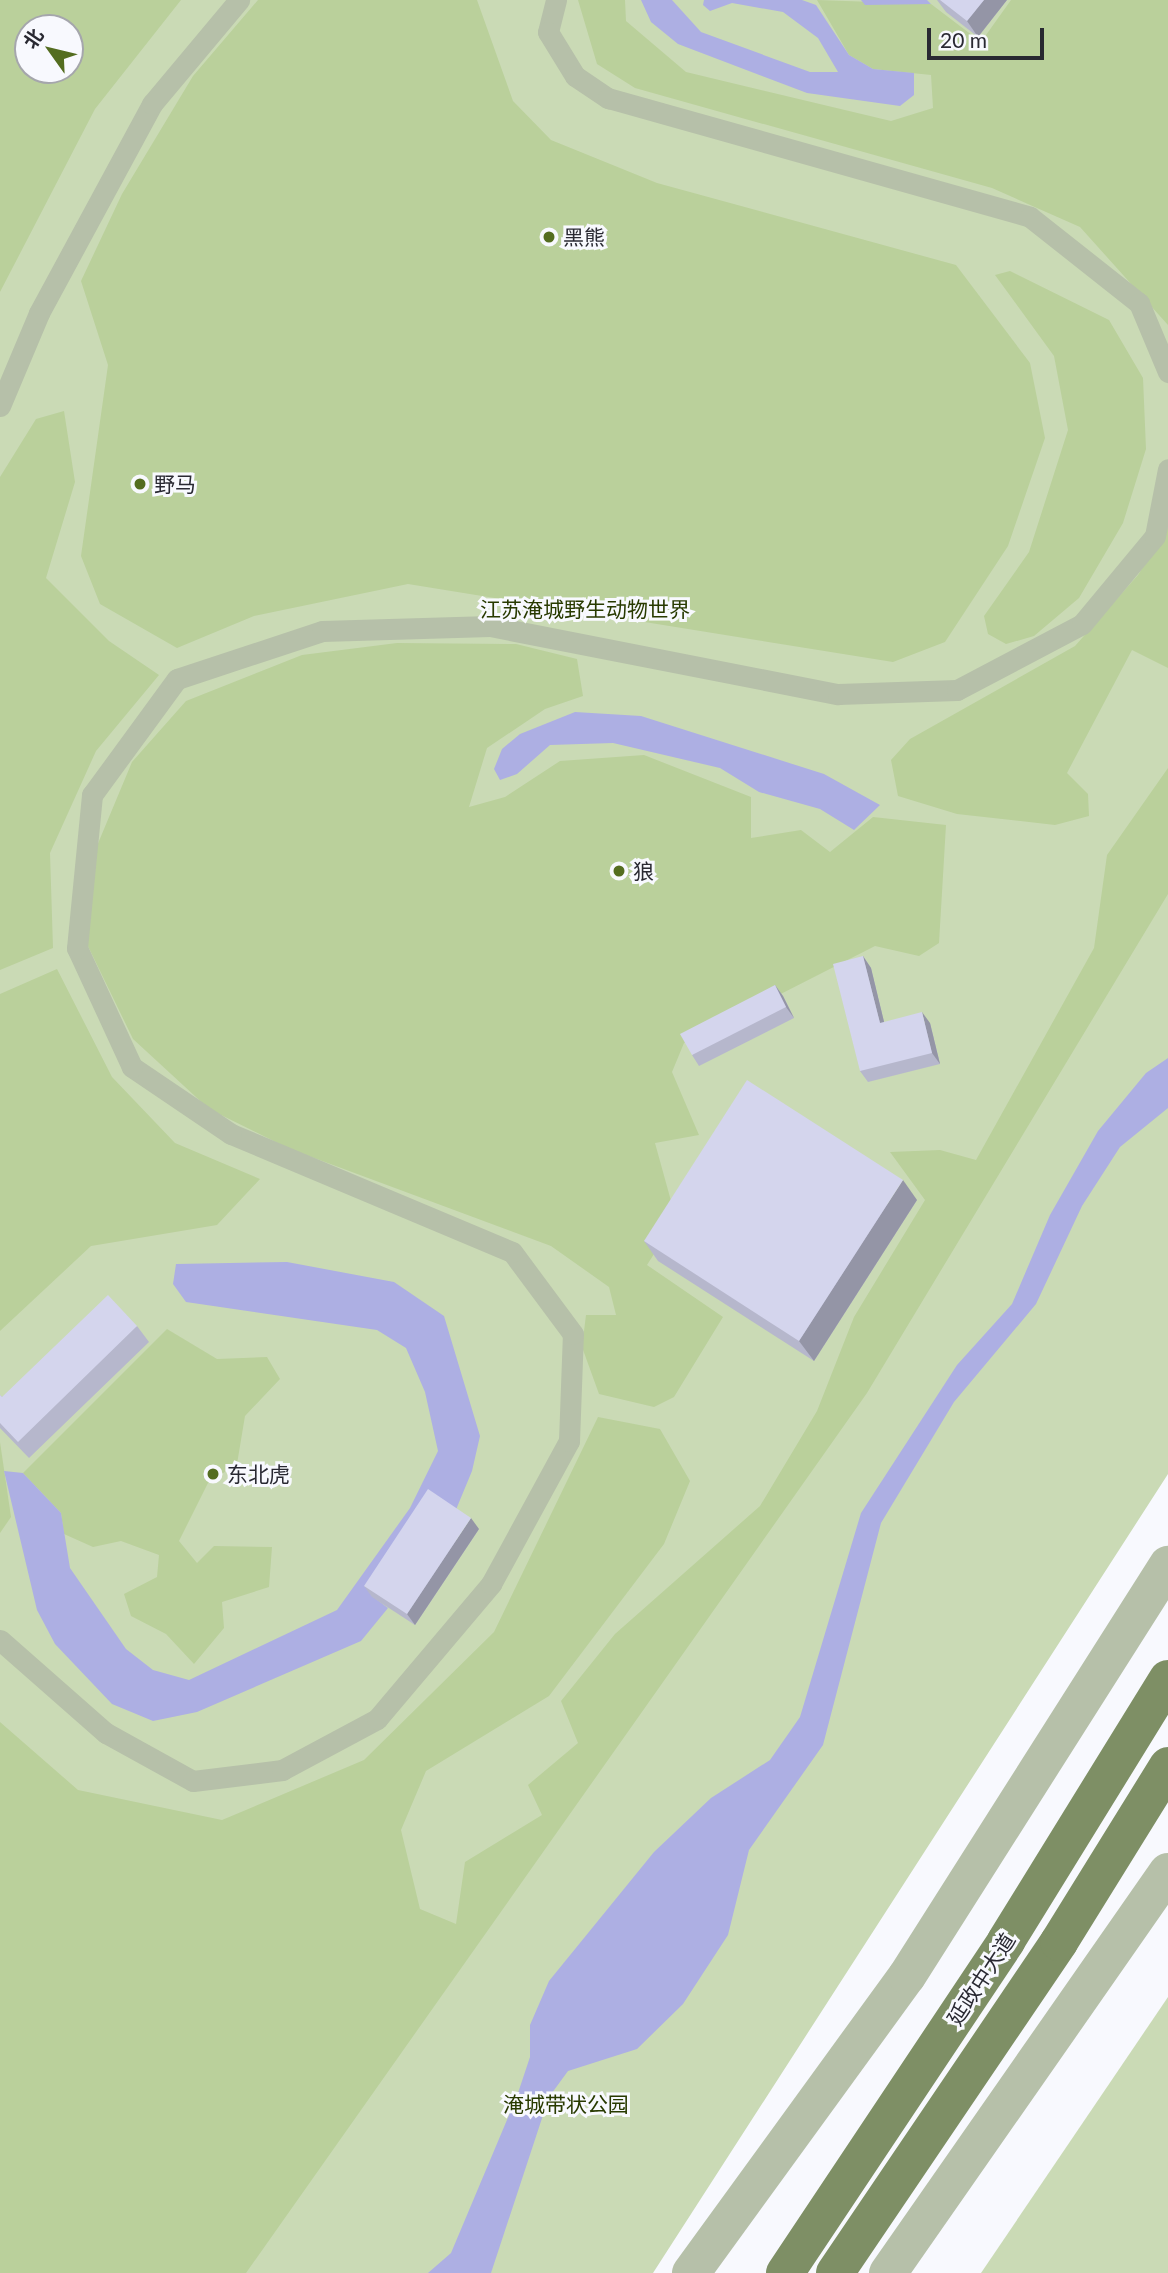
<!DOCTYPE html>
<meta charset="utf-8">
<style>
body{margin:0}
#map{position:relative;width:1168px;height:2273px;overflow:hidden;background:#f8f9fe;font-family:Lato,"Noto Sans SC",sans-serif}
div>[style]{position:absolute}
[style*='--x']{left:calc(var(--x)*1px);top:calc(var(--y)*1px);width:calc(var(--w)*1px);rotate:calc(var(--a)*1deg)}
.green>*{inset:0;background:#cadab5}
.forest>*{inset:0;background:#bad09b}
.water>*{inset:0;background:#adafe3}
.service>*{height:21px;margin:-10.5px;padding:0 10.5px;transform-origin:10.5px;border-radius:10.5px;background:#b6c0a9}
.tertiary>*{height:38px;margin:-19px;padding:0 19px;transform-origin:19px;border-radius:19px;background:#b6c0a9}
.primary>*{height:38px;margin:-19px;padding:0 19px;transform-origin:19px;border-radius:19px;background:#7e8f65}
.wall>*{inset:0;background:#b6b7cc}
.shaded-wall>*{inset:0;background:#9495a6}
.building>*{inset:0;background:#d4d5ed}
.dots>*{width:19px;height:19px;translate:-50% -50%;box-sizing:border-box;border:4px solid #f8f9fe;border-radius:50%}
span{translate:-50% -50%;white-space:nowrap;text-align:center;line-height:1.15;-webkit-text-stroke:6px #f8f9fe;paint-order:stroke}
.poi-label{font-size:21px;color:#292932}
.left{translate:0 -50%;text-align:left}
.park-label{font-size:21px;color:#283a00}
.street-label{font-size:21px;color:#292932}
.north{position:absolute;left:14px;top:14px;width:70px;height:70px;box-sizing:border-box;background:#f8f9fe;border:2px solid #a5a6ac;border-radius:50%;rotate:304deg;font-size:19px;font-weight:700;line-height:28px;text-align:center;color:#292932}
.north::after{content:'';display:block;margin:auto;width:24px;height:32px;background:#546d20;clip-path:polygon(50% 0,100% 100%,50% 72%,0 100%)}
.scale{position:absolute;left:927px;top:28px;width:117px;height:32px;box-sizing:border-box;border:4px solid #292932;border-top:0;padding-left:9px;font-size:21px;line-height:24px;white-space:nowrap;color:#292932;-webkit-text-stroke:5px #f8f9fe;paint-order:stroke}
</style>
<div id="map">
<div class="green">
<div style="clip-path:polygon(evenodd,0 0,1168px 0,1168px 1474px,653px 2273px,0 2273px,0 0,28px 28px,70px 28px,70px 70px,28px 70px,28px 28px)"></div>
<div style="clip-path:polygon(1168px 1997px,1168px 2273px,981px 2273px)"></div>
</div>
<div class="forest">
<div style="clip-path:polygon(evenodd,0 0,181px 0,95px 109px,0 292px,0 0,28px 28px,70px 28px,70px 70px,28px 70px,28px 28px)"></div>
<div style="clip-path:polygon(258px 0,477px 0,513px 101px,551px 140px,657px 183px,956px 265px,1030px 363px,1045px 438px,1008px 546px,945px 642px,893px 662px,408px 584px,254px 616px,177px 648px,100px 604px,81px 556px,108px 365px,81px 281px,122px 194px,193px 76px)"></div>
<div style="clip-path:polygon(578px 0,625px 0,626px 21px,686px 72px,891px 121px,933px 108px,931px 75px,873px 69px,849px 55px,817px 0,931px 4px,981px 42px,1011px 0,1168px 0,1168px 325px,1080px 227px,992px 188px,635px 88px,597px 64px)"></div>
<div style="clip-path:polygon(1010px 271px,1109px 320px,1143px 378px,1146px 449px,1123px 523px,1079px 598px,1034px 636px,1006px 644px,988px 634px,984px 616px,1029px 552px,1068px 430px,1054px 356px,995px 275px)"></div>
<div style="clip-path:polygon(64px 411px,75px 482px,46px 578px,109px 641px,159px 675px,96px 751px,50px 853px,53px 948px,0 970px,0 477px,36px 419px)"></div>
<div style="clip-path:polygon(1168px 527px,1168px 668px,1132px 650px,1067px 773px,1088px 794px,1089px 816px,1055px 825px,957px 814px,898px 796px,891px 760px,910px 739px,1075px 646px,1138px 575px)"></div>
<div style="clip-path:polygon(397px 643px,516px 644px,577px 659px,583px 696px,545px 709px,487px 748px,469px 807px,505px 797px,560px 761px,644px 755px,751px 797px,751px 838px,801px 830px,830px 852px,873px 817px,946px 825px,939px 943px,919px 956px,875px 946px,684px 1043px,672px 1072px,699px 1135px,655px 1143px,676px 1219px,647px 1265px,723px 1317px,674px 1397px,654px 1407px,599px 1394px,582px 1347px,586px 1315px,616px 1315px,609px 1287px,551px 1246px,290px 1149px,209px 1109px,133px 1039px,86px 942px,94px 853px,132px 762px,186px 701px,302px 655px)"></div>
<div style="clip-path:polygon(1168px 768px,1168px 894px,867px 1393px,246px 2273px,0 2273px,0 1722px,78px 1790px,222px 1820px,364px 1760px,494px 1632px,598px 1417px,660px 1429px,690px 1481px,664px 1544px,549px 1696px,426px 1771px,401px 1830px,420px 1909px,456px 1924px,465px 1862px,542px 1815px,528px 1785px,578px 1743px,561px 1701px,615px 1634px,760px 1506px,817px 1411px,854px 1317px,925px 1200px,890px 1152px,940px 1150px,976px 1160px,1094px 948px,1107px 855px)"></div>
<div style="clip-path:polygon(57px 969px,112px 1077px,175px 1143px,260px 1179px,217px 1225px,91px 1246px,0 1331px,0 994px)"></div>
<div style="clip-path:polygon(167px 1329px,217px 1359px,267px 1357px,280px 1379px,245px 1416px,237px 1464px,208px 1483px,179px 1541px,197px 1563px,214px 1546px,272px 1547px,269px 1587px,222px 1602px,224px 1628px,194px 1664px,166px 1634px,131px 1616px,124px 1594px,157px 1577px,159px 1555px,121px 1541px,93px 1547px,64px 1534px,61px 1513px,23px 1473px)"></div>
<div style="clip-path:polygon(0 1442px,11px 1517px,0 1533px)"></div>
</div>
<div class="water">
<div style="clip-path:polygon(641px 0,672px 0,701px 32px,810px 72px,838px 72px,818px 38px,783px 12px,732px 3px,710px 11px,703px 5px,704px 0,802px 0,816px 5px,849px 55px,873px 69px,914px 73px,914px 95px,900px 106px,807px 93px,678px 44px,651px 22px)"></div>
<div style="clip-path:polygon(861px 0,927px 0,931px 4px,865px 5px)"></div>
<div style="clip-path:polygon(575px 712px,641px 716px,824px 774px,880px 805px,854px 830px,820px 809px,759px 792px,720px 768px,613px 743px,550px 745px,517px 774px,500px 780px,494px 769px,502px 749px,520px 734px)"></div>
<div style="clip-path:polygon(1168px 1058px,1168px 1108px,1120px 1147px,1082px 1206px,1036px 1304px,954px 1402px,881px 1523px,823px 1745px,749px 1850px,728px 1935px,683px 2004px,637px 2049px,568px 2071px,549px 2097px,491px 2273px,428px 2273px,451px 2253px,517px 2096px,530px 2057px,530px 2025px,549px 1981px,654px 1852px,711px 1798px,770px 1760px,800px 1717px,861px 1513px,957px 1365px,1012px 1304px,1050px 1215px,1098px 1131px,1146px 1073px)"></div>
<div style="clip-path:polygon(287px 1262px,394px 1282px,444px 1316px,480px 1436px,472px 1471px,455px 1512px,372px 1596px,388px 1608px,361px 1641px,197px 1712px,153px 1721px,112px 1704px,55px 1644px,37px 1610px,4px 1471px,23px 1473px,61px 1513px,70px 1568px,126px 1649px,153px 1670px,189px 1680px,337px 1610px,410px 1508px,438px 1451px,425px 1392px,406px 1348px,377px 1330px,186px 1302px,173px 1284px,176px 1264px)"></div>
</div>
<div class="service">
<div style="--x:556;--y:0;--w:33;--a:104"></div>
<div style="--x:548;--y:32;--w:52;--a:58.5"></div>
<div style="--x:575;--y:76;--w:40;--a:34"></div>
<div style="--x:608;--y:98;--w:438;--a:15.7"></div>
<div style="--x:1030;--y:217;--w:139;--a:38.3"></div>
<div style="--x:1139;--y:303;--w:75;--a:67.2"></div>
<div style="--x:0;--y:406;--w:101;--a:-67.2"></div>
<div style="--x:39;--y:313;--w:238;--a:-61.6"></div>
<div style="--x:152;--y:104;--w:136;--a:-50.1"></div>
<div style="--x:0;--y:1640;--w:141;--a:41.3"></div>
<div style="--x:106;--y:1733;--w:99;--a:28.9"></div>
<div style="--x:193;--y:1781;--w:90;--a:-7"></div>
<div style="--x:282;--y:1770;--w:108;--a:-28.2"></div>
<div style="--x:377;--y:1719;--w:177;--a:-49.8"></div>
<div style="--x:491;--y:1584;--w:163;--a:-61.4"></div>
<div style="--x:569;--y:1441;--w:107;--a:-87.9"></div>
<div style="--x:573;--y:1334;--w:102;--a:-126.6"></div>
<div style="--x:512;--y:1252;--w:305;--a:-157.2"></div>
<div style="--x:231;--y:1134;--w:120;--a:-145.9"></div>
<div style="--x:132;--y:1067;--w:131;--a:-114.8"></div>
<div style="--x:77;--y:948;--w:154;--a:-84.4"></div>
<div style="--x:92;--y:795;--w:144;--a:-53.8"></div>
<div style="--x:177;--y:679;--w:153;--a:-18.3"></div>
<div style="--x:322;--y:631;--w:168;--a:-1.7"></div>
<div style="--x:490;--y:626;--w:355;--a:11.1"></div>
<div style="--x:838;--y:694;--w:119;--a:-1.9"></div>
<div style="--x:957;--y:690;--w:141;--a:-27.8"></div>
<div style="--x:1082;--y:624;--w:114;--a:-50.3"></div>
<div style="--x:1155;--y:536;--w:68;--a:-79"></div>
</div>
<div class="tertiary">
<div style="--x:691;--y:2273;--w:367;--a:-54"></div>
<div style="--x:907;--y:1976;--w:487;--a:-57.6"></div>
<div style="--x:888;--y:2273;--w:489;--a:-55.1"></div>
</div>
<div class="primary">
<div style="--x:785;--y:2273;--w:399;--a:-56.3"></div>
<div style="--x:1006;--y:1941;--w:308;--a:-58.3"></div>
<div style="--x:835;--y:2273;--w:400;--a:-55.9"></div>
<div style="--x:1059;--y:1942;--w:207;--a:-58.2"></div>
</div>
<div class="wall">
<div style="clip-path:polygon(937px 0,1007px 0,978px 37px,946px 12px)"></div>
<div style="clip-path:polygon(863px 956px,871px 968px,884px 1022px,930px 1023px,940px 1064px,868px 1082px,860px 1071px)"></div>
<div style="clip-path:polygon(775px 985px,783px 996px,794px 1018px,699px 1066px,692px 1055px)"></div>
<div style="clip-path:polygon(917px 1200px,814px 1361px,658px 1261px,644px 1241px)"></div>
<div style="clip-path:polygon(137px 1326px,149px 1342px,29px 1458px,0 1428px,0 1395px,2px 1397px)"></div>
<div style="clip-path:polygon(479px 1529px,415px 1625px,372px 1597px,364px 1586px)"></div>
</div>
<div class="shaded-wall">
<div style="clip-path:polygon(984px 0,1007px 0,978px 37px,967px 21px)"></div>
<div style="clip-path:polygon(863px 956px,871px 968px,887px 1034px,880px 1023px)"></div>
<div style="clip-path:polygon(775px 985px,783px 996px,794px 1018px,786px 1007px)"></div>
<div style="clip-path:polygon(922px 1012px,930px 1023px,940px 1064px,932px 1053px)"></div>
<div style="clip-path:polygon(903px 1180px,917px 1200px,814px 1361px,799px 1341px)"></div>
<div style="clip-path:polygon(471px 1518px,479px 1529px,415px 1625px,407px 1614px)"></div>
</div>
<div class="building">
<div style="clip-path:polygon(940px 0,984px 0,967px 21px)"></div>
<div style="clip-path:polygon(863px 956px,880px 1023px,922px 1012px,932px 1053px,860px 1071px,833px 964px)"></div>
<div style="clip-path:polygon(775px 985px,786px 1007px,692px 1055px,680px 1034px)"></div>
<div style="clip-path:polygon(747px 1080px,903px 1180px,799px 1341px,644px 1241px)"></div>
<div style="clip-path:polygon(108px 1295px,137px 1326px,18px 1442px,0 1423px,0 1395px,2px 1397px)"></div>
<div style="clip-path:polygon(428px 1489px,471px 1518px,407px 1614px,364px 1586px)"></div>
</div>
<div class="dots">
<div style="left:549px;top:237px;background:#546d20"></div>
<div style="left:140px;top:484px;background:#546d20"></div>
<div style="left:619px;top:871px;background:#546d20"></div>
<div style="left:213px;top:1474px;background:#546d20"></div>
</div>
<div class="poi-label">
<span class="left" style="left:563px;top:237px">黑熊</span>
<span class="left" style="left:154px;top:484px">野马</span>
<span class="left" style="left:633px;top:871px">狼</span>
<span class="left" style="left:227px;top:1474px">东北虎</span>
</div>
<div class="park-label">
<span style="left:585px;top:609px">江苏淹城野生动物世界</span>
<span style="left:566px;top:2104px">淹城带状公园</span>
</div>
<div class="street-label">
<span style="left:981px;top:1979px;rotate:-57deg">延政中大道</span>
</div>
<div class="north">北</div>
<div class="scale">20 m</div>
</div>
